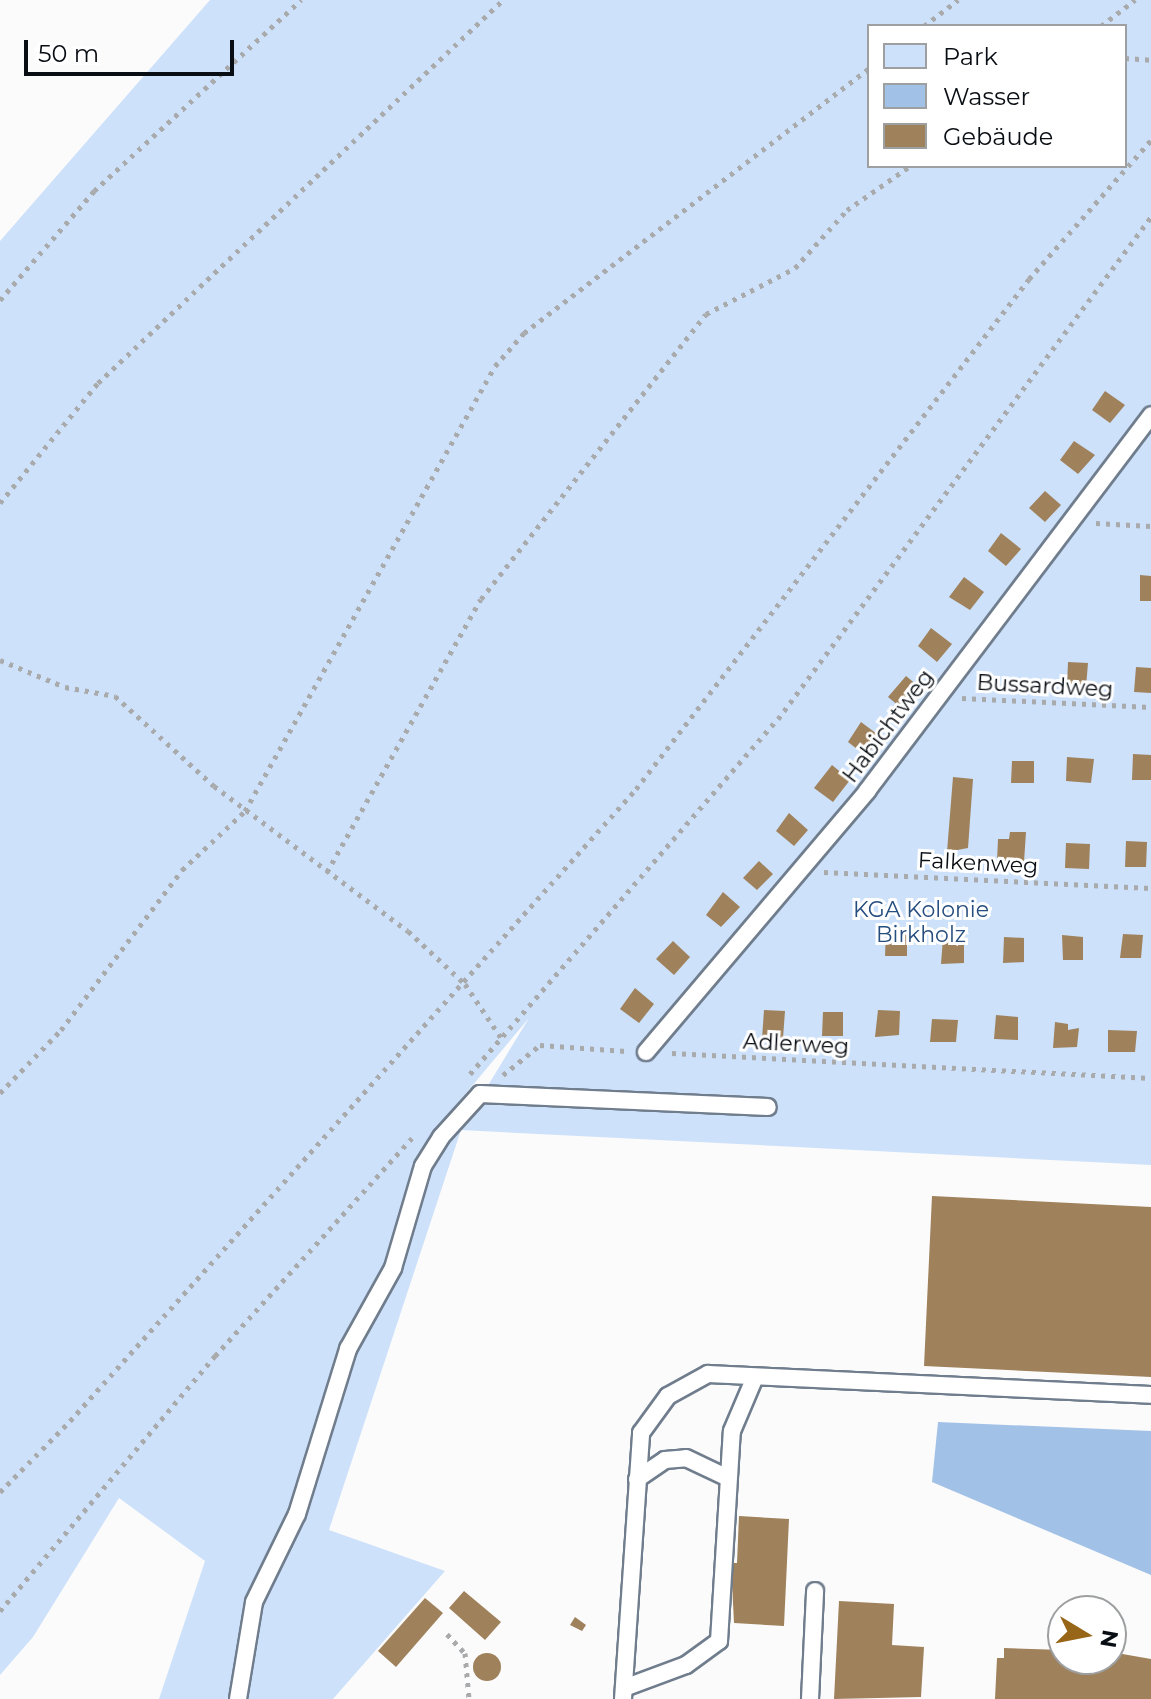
<!DOCTYPE html>
<meta charset="utf-8">
<style>
body{margin:0}
#map{position:relative;width:1151px;height:1699px;overflow:hidden;background:#fbfbfb;font-family:Montserrat,sans-serif}
div>[style]{position:absolute}
[style*='--x']{left:calc(var(--x)*1px);top:calc(var(--y)*1px);width:calc(var(--w)*1px);rotate:calc(var(--a)*1deg)}
.green>*{inset:0;background:#cde1fa}
.water>*{inset:0;background:#a2c1e7}
.building>*{inset:0;background:#9f815b}
.round{border-radius:50%}
.path>*{height:5px;margin-top:-2.5px;transform-origin:0;background:repeating-linear-gradient(90deg,#a9aaac 0 4px,transparent 0 10px)}
.roads{filter:drop-shadow(2px 0 #707d8d) drop-shadow(-2px 0 #707d8d) drop-shadow(0 2px #707d8d) drop-shadow(0 -2px #707d8d)}
.service>*{height:16px;margin:-8px;padding:0 8px;transform-origin:8px;border-radius:8px;background:#fff}
span{translate:-50% -50%;white-space:nowrap;text-align:center;line-height:1.15;-webkit-text-stroke:6px #fff;paint-order:stroke}
.street-label{font-size:22px;color:#090e14}
.park-label{font-size:22px;color:#254d7e}
.legend{position:absolute;left:867px;top:24px;width:260px;height:144px;box-sizing:border-box;background:#fff;border:2px solid #9d9fa1;margin:0;padding:10px 14px;list-style:none;font-size:24px;color:#090e14}
.legend li{display:flex;align-items:center;gap:16px;height:40px}
.legend b{width:40px;border:2px solid #9d9fa1}
.north{position:absolute;left:1047px;top:1595px;width:80px;height:80px;box-sizing:border-box;background:#fff;border:2px solid #9d9fa1;border-radius:50%;rotate:100deg;font-size:22px;font-weight:700;line-height:32px;text-align:center;color:#090e14}
.north::after{content:'';display:block;margin:auto;width:28px;height:36px;background:#986619;clip-path:polygon(50% 0,100% 100%,50% 72%,0 100%)}
.scale{position:absolute;left:24px;top:40px;width:210px;height:36px;box-sizing:border-box;border:4px solid #090e14;border-top:0;padding-left:10px;font-size:24px;line-height:28px;white-space:nowrap;color:#090e14;-webkit-text-stroke:6px #fff;paint-order:stroke}
</style>
<div id="map">
<div class="green">
<div style="clip-path:polygon(evenodd,210px 0,1151px 0,1151px 1165px,461px 1130px,329px 1530px,445px 1571px,333px 1699px,159px 1699px,205px 1561px,119px 1498px,33px 1637px,0 1675px,0 241px,210px 0,869px 26px,1125px 26px,1125px 166px,869px 166px,869px 26px,210px 0,529px 1018px,461px 1130px,440px 1124px,529px 1018px)"></div>
</div>
<div class="water">
<div style="clip-path:polygon(938px 1422px,1151px 1431px,1151px 1575px,932px 1482px)"></div>
</div>
<div class="building">
<div style="clip-path:polygon(1105px 391px,1125px 405px,1110px 423px,1092px 410px)"></div>
<div style="clip-path:polygon(1074px 441px,1095px 455px,1078px 474px,1060px 460px)"></div>
<div style="clip-path:polygon(1045px 491px,1061px 505px,1045px 522px,1029px 508px)"></div>
<div style="clip-path:polygon(1001px 533px,1021px 549px,1006px 566px,988px 551px)"></div>
<div style="clip-path:polygon(1140px 575px,1151px 576px,1151px 601px,1140px 601px)"></div>
<div style="clip-path:polygon(964px 577px,984px 592px,970px 610px,949px 597px)"></div>
<div style="clip-path:polygon(931px 628px,952px 644px,937px 662px,918px 646px)"></div>
<div style="clip-path:polygon(1068px 662px,1088px 663px,1086px 687px,1067px 686px)"></div>
<div style="clip-path:polygon(1136px 667px,1151px 668px,1151px 693px,1134px 692px)"></div>
<div style="clip-path:polygon(906px 676px,923px 690px,905px 711px,888px 697px)"></div>
<div style="clip-path:polygon(861px 722px,881px 737px,866px 756px,848px 742px)"></div>
<div style="clip-path:polygon(1133px 754px,1151px 755px,1151px 780px,1132px 780px)"></div>
<div style="clip-path:polygon(1067px 757px,1094px 759px,1091px 783px,1066px 781px)"></div>
<div style="clip-path:polygon(1012px 761px,1034px 761px,1034px 783px,1011px 783px)"></div>
<div style="clip-path:polygon(832px 765px,850px 780px,833px 802px,814px 788px)"></div>
<div style="clip-path:polygon(953px 777px,973px 779px,968px 848px,947px 852px)"></div>
<div style="clip-path:polygon(789px 813px,808px 830px,794px 846px,776px 831px)"></div>
<div style="clip-path:polygon(1010px 832px,1026px 832px,1024px 862px,997px 861px,998px 839px,1009px 839px)"></div>
<div style="clip-path:polygon(1126px 841px,1147px 842px,1146px 867px,1125px 867px)"></div>
<div style="clip-path:polygon(1066px 843px,1090px 844px,1089px 869px,1065px 868px)"></div>
<div style="clip-path:polygon(759px 861px,773px 874px,757px 890px,743px 878px)"></div>
<div style="clip-path:polygon(723px 892px,740px 907px,721px 927px,706px 915px)"></div>
<div style="clip-path:polygon(886px 931px,907px 932px,907px 956px,885px 956px)"></div>
<div style="clip-path:polygon(1123px 934px,1143px 935px,1141px 958px,1120px 958px)"></div>
<div style="clip-path:polygon(1062px 935px,1083px 937px,1083px 960px,1063px 960px)"></div>
<div style="clip-path:polygon(1004px 937px,1024px 938px,1024px 962px,1003px 963px)"></div>
<div style="clip-path:polygon(943px 938px,964px 938px,964px 963px,941px 964px)"></div>
<div style="clip-path:polygon(673px 941px,690px 957px,674px 975px,656px 959px)"></div>
<div style="clip-path:polygon(635px 988px,654px 1004px,639px 1023px,620px 1009px)"></div>
<div style="clip-path:polygon(764px 1010px,785px 1011px,783px 1038px,762px 1039px)"></div>
<div style="clip-path:polygon(878px 1010px,900px 1011px,899px 1035px,875px 1037px)"></div>
<div style="clip-path:polygon(823px 1012px,843px 1012px,843px 1036px,822px 1036px)"></div>
<div style="clip-path:polygon(996px 1015px,1018px 1017px,1018px 1040px,994px 1039px)"></div>
<div style="clip-path:polygon(932px 1019px,958px 1020px,956px 1042px,930px 1042px)"></div>
<div style="clip-path:polygon(1055px 1022px,1068px 1024px,1068px 1030px,1079px 1028px,1077px 1047px,1053px 1048px)"></div>
<div style="clip-path:polygon(1108px 1030px,1137px 1031px,1135px 1052px,1108px 1052px)"></div>
<div style="clip-path:polygon(932px 1196px,1151px 1207px,1151px 1377px,924px 1366px)"></div>
<div style="clip-path:polygon(739px 1516px,789px 1519px,784px 1626px,734px 1623px,731px 1563px,737px 1563px)"></div>
<div style="clip-path:polygon(464px 1591px,501px 1622px,485px 1640px,449px 1608px)"></div>
<div style="clip-path:polygon(425px 1598px,443px 1613px,396px 1667px,378px 1651px)"></div>
<div style="clip-path:polygon(839px 1601px,894px 1604px,892px 1645px,924px 1647px,921px 1697px,834px 1699px)"></div>
<div style="clip-path:polygon(575px 1617px,586px 1625px,582px 1631px,570px 1625px)"></div>
<div style="clip-path:polygon(1004px 1648px,1063px 1650px,1063px 1659px,1111px 1659px,1111px 1652px,1151px 1659px,1151px 1699px,995px 1699px,997px 1658px,1004px 1658px)"></div>
<div class="round" style="left:473px;top:1653px;width:28px;height:28px"></div>
</div>
<div class="path">
<div style="--x:924;--y:26;--w:43;--a:-37.4"></div>
<div style="--x:1101;--y:26;--w:43;--a:-37.4"></div>
<div style="--x:1125;--y:58;--w:26;--a:4"></div>
<div style="--x:0;--y:300;--w:144;--a:-49.2"></div>
<div style="--x:94;--y:191;--w:282;--a:-42.7"></div>
<div style="--x:0;--y:503;--w:155;--a:-50.8"></div>
<div style="--x:98;--y:383;--w:557;--a:-43.4"></div>
<div style="--x:1096;--y:523;--w:55;--a:3.1"></div>
<div style="--x:0;--y:660;--w:70;--a:22.6"></div>
<div style="--x:65;--y:687;--w:51;--a:10.2"></div>
<div style="--x:115;--y:696;--w:134;--a:42.3"></div>
<div style="--x:214;--y:786;--w:242;--a:36.8"></div>
<div style="--x:408;--y:931;--w:78;--a:42.9"></div>
<div style="--x:465;--y:984;--w:66;--a:56.1"></div>
<div style="--x:962;--y:698;--w:189;--a:2.7"></div>
<div style="--x:327;--y:872;--w:313;--a:-60.6"></div>
<div style="--x:481;--y:599;--w:363;--a:-51.7"></div>
<div style="--x:706;--y:314;--w:100;--a:-27.3"></div>
<div style="--x:795;--y:268;--w:78;--a:-48.1"></div>
<div style="--x:847;--y:210;--w:77;--a:-34.9"></div>
<div style="--x:824;--y:872;--w:327;--a:2.8"></div>
<div style="--x:672;--y:1053;--w:480;--a:3"></div>
<div style="--x:470;--y:1074;--w:470;--a:-49.1"></div>
<div style="--x:778;--y:719;--w:625;--a:-53.39"></div>
<div style="--x:503;--y:1075;--w:48;--a:-39"></div>
<div style="--x:540;--y:1045;--w:86;--a:4"></div>
<div style="--x:0;--y:1093;--w:88;--a:-45.9"></div>
<div style="--x:61;--y:1030;--w:201;--a:-52.9"></div>
<div style="--x:182;--y:870;--w:86;--a:-43.1"></div>
<div style="--x:245;--y:811;--w:510;--a:-60.67"></div>
<div style="--x:495;--y:366;--w:44;--a:-48.7"></div>
<div style="--x:524;--y:333;--w:435;--a:-37.5"></div>
<div style="--x:0;--y:1492;--w:100;--a:-45.4"></div>
<div style="--x:70;--y:1421;--w:848;--a:-48.15"></div>
<div style="--x:636;--y:789;--w:644;--a:-52.38"></div>
<div style="--x:1029;--y:279;--w:185;--a:-48.7"></div>
<div style="--x:0;--y:1611;--w:334;--a:-49.9"></div>
<div style="--x:215;--y:1356;--w:294;--a:-47.9"></div>
<div style="--x:447;--y:1634;--w:26;--a:47"></div>
<div style="--x:465;--y:1653;--w:46;--a:85"></div>
</div>
<div class="roads">
<div class="service">
<div style="--x:646;--y:1052;--w:342;--a:-49.7"></div>
<div style="--x:867;--y:791;--w:471;--a:-52.9"></div>
<div style="--x:637;--y:1479;--w:34;--a:-34"></div>
<div style="--x:665;--y:1460;--w:21;--a:-5"></div>
<div style="--x:686;--y:1458;--w:44;--a:25.4"></div>
<div style="--x:624;--y:1688;--w:66;--a:-20.4"></div>
<div style="--x:686;--y:1665;--w:41;--a:-36"></div>
<div style="--x:719;--y:1641;--w:210;--a:-86.5"></div>
<div style="--x:732;--y:1431;--w:59;--a:-66.9"></div>
<div style="--x:238;--y:1699;--w:98;--a:-80.6"></div>
<div style="--x:254;--y:1602;--w:98;--a:-64"></div>
<div style="--x:297;--y:1514;--w:173;--a:-72.8"></div>
<div style="--x:348;--y:1349;--w:93;--a:-60.9"></div>
<div style="--x:393;--y:1268;--w:106;--a:-73.6"></div>
<div style="--x:423;--y:1166;--w:34;--a:-58"></div>
<div style="--x:441;--y:1137;--w:58;--a:-47.8"></div>
<div style="--x:480;--y:1094;--w:288;--a:2.6"></div>
<div style="--x:623;--y:1699;--w:267;--a:-86.1"></div>
<div style="--x:641;--y:1433;--w:46;--a:-53.9"></div>
<div style="--x:668;--y:1396;--w:46;--a:-28.8"></div>
<div style="--x:708;--y:1374;--w:443;--a:2.7"></div>
<div style="--x:810;--y:1699;--w:108;--a:-87.3"></div>
</div>
</div>
<div class="street-label">
<span style="left:1045px;top:686px;rotate:3deg">Bussardweg</span>
<span style="left:888px;top:726px;rotate:-53deg">Habichtweg</span>
<span style="left:978px;top:863px;rotate:3deg">Falkenweg</span>
<span style="left:796px;top:1044px;rotate:3deg">Adlerweg</span>
</div>
<div class="park-label">
<span style="left:921px;top:922px">KGA Kolonie<br>Birkholz</span>
</div>
<ul class="legend">
<li><b style="height:22px;background:#cde1fa"></b>Park</li>
<li><b style="height:22px;background:#a2c1e7"></b>Wasser</li>
<li><b style="height:22px;background:#9f815b"></b>Gebäude</li>
</ul>
<div class="north">N</div>
<div class="scale">50 m</div>
</div>
